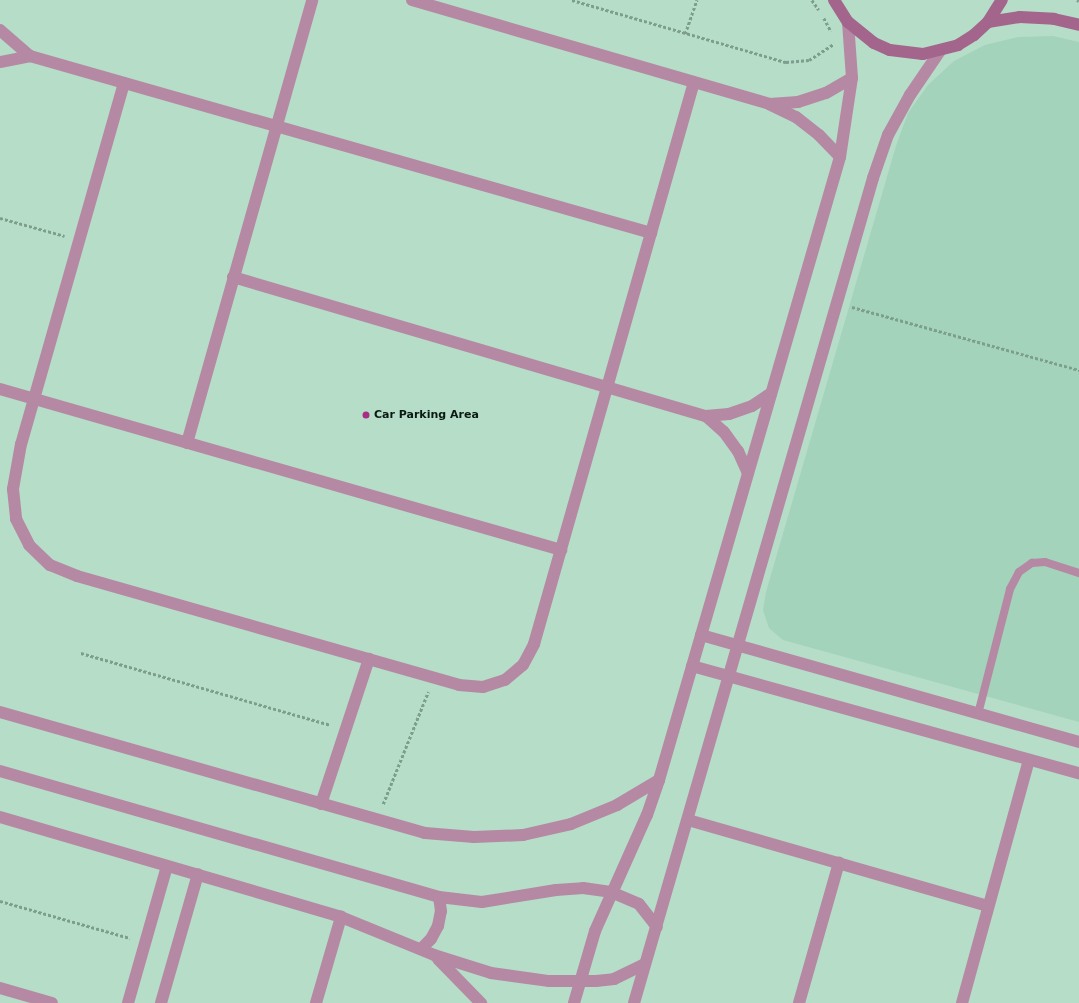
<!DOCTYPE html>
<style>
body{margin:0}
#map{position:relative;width:1079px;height:1003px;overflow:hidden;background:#b5ddc8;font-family:"DejaVu Sans",sans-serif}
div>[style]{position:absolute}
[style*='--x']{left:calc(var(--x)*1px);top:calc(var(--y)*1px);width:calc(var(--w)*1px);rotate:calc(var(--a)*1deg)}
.built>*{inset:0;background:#a3d3bb}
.path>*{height:2.5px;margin-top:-1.25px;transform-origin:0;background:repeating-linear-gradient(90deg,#7d9d8d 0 3px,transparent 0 5px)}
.lane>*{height:8px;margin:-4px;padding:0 4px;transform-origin:4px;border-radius:4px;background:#b589a3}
.street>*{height:12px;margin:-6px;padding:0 6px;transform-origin:6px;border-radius:6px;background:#b589a3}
.secondary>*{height:12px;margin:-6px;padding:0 6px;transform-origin:6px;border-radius:6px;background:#a4658c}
.dots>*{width:11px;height:11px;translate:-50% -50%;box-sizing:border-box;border:2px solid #b5ddc8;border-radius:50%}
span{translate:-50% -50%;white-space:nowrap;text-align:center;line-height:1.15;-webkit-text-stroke:3px #b5ddc8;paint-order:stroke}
.poi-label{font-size:11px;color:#0a1912;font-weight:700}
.left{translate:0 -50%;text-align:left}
</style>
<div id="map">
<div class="built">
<div style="clip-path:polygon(1053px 36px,1079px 42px,1079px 722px,783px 640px,769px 628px,763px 610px,766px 592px,896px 146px,908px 113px,928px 85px,954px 61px,985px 45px,1018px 37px)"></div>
</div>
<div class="path">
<div style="--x:572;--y:0;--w:223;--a:16.2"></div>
<div style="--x:786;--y:62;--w:23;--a:-5"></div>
<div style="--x:809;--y:60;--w:30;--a:-33"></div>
<div style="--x:812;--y:0;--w:12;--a:55"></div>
<div style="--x:1077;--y:0;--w:2;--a:27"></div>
<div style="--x:824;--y:18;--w:15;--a:62"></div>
<div style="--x:685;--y:34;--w:36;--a:-71"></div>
<div style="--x:0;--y:218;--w:67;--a:15.5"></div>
<div style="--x:852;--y:307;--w:236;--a:15.5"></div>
<div style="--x:81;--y:653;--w:259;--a:16.1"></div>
<div style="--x:383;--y:804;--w:121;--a:-68.1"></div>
<div style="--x:0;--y:901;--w:135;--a:15.9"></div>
</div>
<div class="lane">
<div style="--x:978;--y:714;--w:129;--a:-75.6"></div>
<div style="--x:1010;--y:589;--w:19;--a:-62"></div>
<div style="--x:1019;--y:572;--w:16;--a:-35"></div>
<div style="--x:1032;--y:563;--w:13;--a:-4"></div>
<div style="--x:1045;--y:562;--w:36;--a:18"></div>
</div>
<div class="street">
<div style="--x:412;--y:0;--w:372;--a:16.2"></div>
<div style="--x:769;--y:104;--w:30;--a:26"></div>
<div style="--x:796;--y:117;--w:29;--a:38"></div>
<div style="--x:819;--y:135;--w:30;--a:46"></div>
<div style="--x:0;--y:30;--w:40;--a:41"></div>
<div style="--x:30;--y:56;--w:646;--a:15.91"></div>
<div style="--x:0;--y:62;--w:31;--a:-11"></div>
<div style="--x:124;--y:83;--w:375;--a:105.9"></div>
<div style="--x:21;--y:444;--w:46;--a:100.1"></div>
<div style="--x:13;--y:489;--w:30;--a:84"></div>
<div style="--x:16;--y:519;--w:29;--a:63"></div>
<div style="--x:29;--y:545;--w:29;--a:44"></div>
<div style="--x:50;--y:565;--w:29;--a:22"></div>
<div style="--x:77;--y:576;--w:397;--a:15.9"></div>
<div style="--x:459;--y:685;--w:24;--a:5"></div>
<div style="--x:483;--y:687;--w:23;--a:-18"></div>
<div style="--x:505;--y:680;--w:23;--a:-40"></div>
<div style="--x:523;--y:665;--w:24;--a:-62"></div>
<div style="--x:534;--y:644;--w:584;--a:-74.11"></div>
<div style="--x:770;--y:104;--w:28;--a:-4"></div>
<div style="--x:798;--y:102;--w:29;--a:-18"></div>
<div style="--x:826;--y:93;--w:30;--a:-30"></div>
<div style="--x:233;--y:277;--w:493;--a:16.4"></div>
<div style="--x:706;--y:416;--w:23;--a:-5"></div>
<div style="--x:729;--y:414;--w:24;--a:-19"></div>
<div style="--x:752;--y:406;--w:23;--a:-34"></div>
<div style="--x:0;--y:389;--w:584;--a:16.01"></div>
<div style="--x:706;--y:416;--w:24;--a:42"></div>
<div style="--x:724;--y:432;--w:24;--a:54"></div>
<div style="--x:738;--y:451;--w:24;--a:66"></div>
<div style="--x:187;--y:443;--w:460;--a:-74.2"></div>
<div style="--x:701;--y:635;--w:393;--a:15.8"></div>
<div style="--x:692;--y:666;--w:402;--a:15.5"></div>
<div style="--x:0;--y:712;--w:442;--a:15.9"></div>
<div style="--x:425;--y:833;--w:49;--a:4.7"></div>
<div style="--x:474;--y:837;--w:49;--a:-2.3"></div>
<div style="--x:523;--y:835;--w:49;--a:-12.9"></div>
<div style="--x:571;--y:824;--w:50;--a:-22.4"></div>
<div style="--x:617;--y:805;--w:49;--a:-30.8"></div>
<div style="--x:0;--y:771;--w:457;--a:16"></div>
<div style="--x:439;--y:897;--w:43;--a:6.6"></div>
<div style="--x:482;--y:902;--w:75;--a:-9.2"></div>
<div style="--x:556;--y:890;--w:27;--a:-4"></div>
<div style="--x:583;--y:888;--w:28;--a:8"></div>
<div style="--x:611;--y:892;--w:30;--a:23"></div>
<div style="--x:639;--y:904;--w:29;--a:52"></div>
<div style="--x:321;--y:804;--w:153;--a:-71.7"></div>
<div style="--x:0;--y:817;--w:355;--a:16.3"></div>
<div style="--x:341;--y:917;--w:100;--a:22.2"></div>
<div style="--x:434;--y:955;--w:60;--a:17.5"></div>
<div style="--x:491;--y:973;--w:59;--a:7.9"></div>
<div style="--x:549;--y:981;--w:47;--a:0"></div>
<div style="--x:596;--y:981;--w:18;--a:-6"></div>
<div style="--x:614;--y:979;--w:34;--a:-26"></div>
<div style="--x:688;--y:820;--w:312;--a:16"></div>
<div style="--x:421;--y:949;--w:14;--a:-45"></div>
<div style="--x:431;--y:939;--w:15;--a:-62"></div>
<div style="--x:438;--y:926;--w:15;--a:-79"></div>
<div style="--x:441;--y:911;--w:14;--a:-98"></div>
<div style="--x:438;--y:959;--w:62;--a:45.7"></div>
<div style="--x:0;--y:988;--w:54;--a:16.1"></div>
<div style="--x:128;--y:1003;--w:142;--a:-74.1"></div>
<div style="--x:161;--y:1003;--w:134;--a:-74"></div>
<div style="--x:316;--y:1003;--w:90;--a:-73.8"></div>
<div style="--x:574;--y:1003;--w:75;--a:-73.7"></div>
<div style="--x:595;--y:931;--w:127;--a:-65.9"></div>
<div style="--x:647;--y:815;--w:37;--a:-71"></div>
<div style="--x:659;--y:780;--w:649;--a:-73.8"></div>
<div style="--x:840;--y:157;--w:80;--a:-81.4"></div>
<div style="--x:852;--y:78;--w:56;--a:-94.1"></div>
<div style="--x:634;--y:1003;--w:859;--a:-73.84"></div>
<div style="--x:873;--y:178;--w:46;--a:-70.8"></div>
<div style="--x:888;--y:135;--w:46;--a:-61.2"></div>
<div style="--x:910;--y:95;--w:53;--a:-55.7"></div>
<div style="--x:799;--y:1003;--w:146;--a:-74.1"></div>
<div style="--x:962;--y:1003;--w:252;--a:-74.6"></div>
</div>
<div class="secondary">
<div style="--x:834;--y:0;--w:26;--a:58"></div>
<div style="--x:848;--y:22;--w:33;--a:39"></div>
<div style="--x:874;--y:43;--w:17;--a:24"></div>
<div style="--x:890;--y:50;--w:33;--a:7"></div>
<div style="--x:923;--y:54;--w:36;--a:-14"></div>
<div style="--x:958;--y:45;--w:19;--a:-32"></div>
<div style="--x:974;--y:35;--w:19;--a:-43"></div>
<div style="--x:988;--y:22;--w:26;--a:-58"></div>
<div style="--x:988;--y:22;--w:32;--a:-9"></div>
<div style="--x:1020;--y:17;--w:34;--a:3"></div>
<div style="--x:1054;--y:19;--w:26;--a:13"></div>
</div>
<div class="dots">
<div style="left:366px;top:415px;background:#a82e83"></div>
</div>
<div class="poi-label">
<span class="left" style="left:374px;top:415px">Car Parking Area</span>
</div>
</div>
